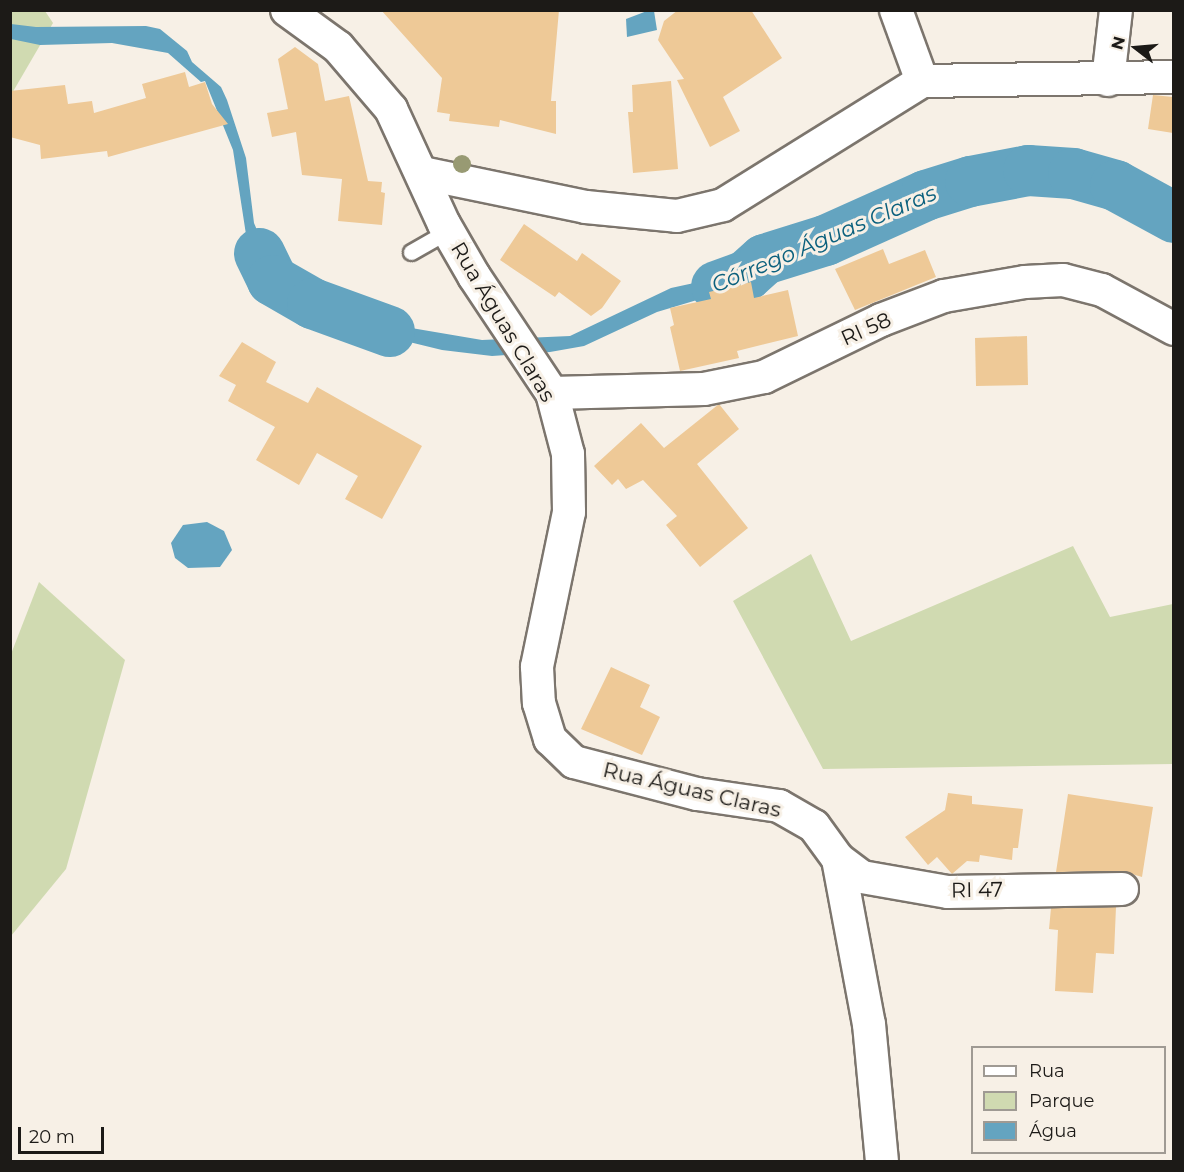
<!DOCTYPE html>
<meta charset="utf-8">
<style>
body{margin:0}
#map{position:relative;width:1184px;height:1172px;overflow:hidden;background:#f7f0e6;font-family:Montserrat,sans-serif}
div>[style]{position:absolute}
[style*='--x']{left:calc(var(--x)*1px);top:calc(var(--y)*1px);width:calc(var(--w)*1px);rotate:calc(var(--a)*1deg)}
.green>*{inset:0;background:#d0dab1}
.water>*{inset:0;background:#64a4c0}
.river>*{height:51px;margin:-25.5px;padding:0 25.5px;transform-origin:25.5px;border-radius:25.5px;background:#64a4c0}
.building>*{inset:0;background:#eec997}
.roads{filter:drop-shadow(2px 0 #7c756d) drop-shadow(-2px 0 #7c756d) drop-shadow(0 2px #7c756d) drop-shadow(0 -2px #7c756d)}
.lane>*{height:15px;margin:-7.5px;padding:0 7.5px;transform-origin:7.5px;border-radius:7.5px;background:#fff}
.street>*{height:32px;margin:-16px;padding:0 16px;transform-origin:16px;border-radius:16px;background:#fff}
.trees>*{width:18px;height:18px;margin:-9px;border-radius:50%;background:#989a73}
span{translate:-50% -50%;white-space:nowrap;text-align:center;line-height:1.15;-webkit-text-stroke:6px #f7f0e6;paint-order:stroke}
.street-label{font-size:21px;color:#1c1a17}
.water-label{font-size:22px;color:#0b607d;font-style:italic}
.frame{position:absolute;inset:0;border:12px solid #1c1a17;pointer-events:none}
.legend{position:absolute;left:971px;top:1046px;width:195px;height:108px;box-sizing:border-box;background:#f7f0e6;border:2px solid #9f9a93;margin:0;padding:8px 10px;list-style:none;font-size:18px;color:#1c1a17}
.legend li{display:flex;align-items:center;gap:12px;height:30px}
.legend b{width:30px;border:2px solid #9f9a93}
.north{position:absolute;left:1106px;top:18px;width:60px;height:60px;-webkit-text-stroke:4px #f7f0e6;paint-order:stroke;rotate:286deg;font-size:16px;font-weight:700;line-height:24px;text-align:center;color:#1c1a17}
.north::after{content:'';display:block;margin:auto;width:21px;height:27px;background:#1c1a17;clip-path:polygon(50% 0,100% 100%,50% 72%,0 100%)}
.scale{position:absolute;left:18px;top:1127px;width:86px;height:27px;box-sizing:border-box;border:3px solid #1c1a17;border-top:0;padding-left:8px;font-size:18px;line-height:21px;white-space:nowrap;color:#1c1a17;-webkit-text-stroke:4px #f7f0e6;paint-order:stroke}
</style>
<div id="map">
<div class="green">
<div style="clip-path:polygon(11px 11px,45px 11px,53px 23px,11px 95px)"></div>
<div style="clip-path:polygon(1073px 546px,1110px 617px,1173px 604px,1173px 764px,823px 769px,733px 601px,811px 554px,851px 641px)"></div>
<div style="clip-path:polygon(39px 582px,125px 660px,66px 869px,11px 936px,11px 654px)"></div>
</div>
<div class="water">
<div style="clip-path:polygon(647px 11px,654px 11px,657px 30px,627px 37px,626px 19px)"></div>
<div style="clip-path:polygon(11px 24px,36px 27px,146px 26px,160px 29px,187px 51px,192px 62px,221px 87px,227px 100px,246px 158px,254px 223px,275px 272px,313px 297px,300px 303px,266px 280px,247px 241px,233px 150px,205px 81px,201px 82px,168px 53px,112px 43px,40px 45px,11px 39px)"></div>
<div style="clip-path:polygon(778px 254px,766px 260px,756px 276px,708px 291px,707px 297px,657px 312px,584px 346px,550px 352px,492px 356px,442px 350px,356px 329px,316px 311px,330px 304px,376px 322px,482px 340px,570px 336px,671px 288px,731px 275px,766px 255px)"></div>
<div style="clip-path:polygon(207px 522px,224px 531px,232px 550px,220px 567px,188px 568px,175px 558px,171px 543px,183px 525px)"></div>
</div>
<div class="river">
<div style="--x:259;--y:253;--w:30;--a:64"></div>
<div style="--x:272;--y:280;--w:46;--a:29.9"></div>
<div style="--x:312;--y:303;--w:82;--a:20"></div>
<div style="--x:716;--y:286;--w:32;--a:-20"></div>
<div style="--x:746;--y:275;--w:24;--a:-42"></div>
<div style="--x:764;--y:259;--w:64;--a:-17.3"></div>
<div style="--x:825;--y:240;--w:110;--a:-24.2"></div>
<div style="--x:925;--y:195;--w:47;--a:-17.3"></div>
<div style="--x:970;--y:181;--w:59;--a:-10.7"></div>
<div style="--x:1028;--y:170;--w:45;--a:3.8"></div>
<div style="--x:1073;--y:173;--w:44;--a:15.9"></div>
<div style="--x:1115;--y:185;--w:67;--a:28.5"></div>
</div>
<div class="building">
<div style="clip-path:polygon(381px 10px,559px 10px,551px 101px,556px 101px,556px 134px,500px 120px,499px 127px,449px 121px,450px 114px,437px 112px,442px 78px)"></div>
<div style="clip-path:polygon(678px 10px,751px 10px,782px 58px,723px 97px,740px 131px,710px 147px,677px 80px,684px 79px,658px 40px,664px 21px)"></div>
<div style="clip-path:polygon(295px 47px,318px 64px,325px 101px,349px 96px,368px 181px,382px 182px,381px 192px,385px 193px,382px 225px,338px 221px,342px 179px,302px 175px,296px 132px,272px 137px,267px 113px,288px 109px,278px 59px)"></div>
<div style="clip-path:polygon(185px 72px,189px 87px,205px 82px,212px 104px,228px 124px,108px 157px,107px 151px,41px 159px,40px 145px,10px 137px,10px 91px,65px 85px,68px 104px,92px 101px,94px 113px,146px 98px,142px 84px)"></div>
<div style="clip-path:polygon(671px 81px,678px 169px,633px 173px,628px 112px,633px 112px,632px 85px)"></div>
<div style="clip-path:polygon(1153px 95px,1173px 97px,1173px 133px,1148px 129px)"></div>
<div style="clip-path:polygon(524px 224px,577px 261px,582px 253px,621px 281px,602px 308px,591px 316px,559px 292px,555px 297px,500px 260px)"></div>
<div style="clip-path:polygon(883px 249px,889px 264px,925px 250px,936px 277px,855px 310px,835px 269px)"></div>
<div style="clip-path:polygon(751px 282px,754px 298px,788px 290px,798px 336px,737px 351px,739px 358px,680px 371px,670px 327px,674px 325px,670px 308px,711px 299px,709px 292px)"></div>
<div style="clip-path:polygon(1027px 336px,1028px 385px,976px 386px,975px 338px)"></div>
<div style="clip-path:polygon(242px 342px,276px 362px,266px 382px,308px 403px,317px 387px,422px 446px,382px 519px,345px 499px,358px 476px,317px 453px,299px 485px,256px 460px,275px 427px,228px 401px,236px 385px,219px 376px)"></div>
<div style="clip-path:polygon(719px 404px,739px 429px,697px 464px,748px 528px,700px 567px,666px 525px,677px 516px,643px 480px,626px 489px,618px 479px,612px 485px,594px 466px,641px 423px,664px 448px)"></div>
<div style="clip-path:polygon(611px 667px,650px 685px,640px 707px,660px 717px,642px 755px,581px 729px)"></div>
<div style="clip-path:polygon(948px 793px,972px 796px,972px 804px,1023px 809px,1018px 848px,1013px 848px,1012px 860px,980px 855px,979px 862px,967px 861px,952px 874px,937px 857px,928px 865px,905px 837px,945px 810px)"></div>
<div style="clip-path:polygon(1068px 794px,1153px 807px,1142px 877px,1122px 871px,1056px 872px)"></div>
<div style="clip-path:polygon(1116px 907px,1114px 954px,1096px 953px,1093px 993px,1055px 991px,1058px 930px,1049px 929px,1051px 908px)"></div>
</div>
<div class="roads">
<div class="lane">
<div style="--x:411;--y:252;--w:43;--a:-29.6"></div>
</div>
<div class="street">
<div style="--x:287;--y:10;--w:63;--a:36"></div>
<div style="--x:338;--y:47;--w:82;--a:49.5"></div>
<div style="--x:391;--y:109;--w:127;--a:65.3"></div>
<div style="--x:444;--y:224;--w:60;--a:60"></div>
<div style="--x:474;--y:276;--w:141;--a:56.3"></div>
<div style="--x:552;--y:393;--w:63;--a:75.3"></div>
<div style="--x:568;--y:454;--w:58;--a:89"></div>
<div style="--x:569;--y:512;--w:158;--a:101.7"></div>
<div style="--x:537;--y:667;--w:36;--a:87"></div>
<div style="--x:539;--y:703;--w:38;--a:73"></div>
<div style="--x:550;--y:739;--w:33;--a:44"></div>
<div style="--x:574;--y:762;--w:127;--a:14.6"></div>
<div style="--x:697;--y:794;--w:83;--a:8.3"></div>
<div style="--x:779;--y:806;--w:40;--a:29.7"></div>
<div style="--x:814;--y:826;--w:41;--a:54"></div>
<div style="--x:838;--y:859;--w:168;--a:79.4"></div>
<div style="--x:869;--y:1024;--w:139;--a:84.6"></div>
<div style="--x:896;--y:10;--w:76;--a:69.9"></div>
<div style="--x:1108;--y:80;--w:70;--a:-83.5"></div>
<div style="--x:422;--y:173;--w:167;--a:11.7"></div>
<div style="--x:586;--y:207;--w:91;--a:5.6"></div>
<div style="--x:677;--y:216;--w:47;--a:-13.4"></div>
<div style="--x:723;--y:205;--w:234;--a:-31.9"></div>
<div style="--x:922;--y:81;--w:252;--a:-0.9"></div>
<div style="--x:552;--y:393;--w:152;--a:-1.5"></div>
<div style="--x:704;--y:389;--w:61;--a:-11.3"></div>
<div style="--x:764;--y:377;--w:130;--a:-26"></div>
<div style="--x:881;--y:320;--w:67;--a:-20.9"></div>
<div style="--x:944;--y:296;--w:82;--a:-9.8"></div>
<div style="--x:1025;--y:282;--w:38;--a:-3"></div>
<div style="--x:1063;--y:280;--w:40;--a:14.4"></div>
<div style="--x:1102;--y:290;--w:82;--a:28.4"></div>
<div style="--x:838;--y:859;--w:30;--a:37"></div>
<div style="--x:862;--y:877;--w:87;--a:9.9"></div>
<div style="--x:948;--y:892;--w:174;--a:-1"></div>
</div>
</div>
<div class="trees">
<div style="left:462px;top:164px"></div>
</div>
<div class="street-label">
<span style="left:503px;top:322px;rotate:59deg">Rua Águas Claras</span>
<span style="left:866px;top:329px;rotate:-24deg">RI 58</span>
<span style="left:692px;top:790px;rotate:13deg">Rua Águas Claras</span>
<span style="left:977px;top:890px;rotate:-1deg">RI 47</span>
</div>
<div class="water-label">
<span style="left:824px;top:239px;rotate:-23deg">Córrego Águas Claras</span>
</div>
<div class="frame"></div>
<ul class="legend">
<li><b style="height:8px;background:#fff"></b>Rua</li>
<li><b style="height:16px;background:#d0dab1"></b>Parque</li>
<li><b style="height:16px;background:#64a4c0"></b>Água</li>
</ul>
<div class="north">N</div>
<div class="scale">20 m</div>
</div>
